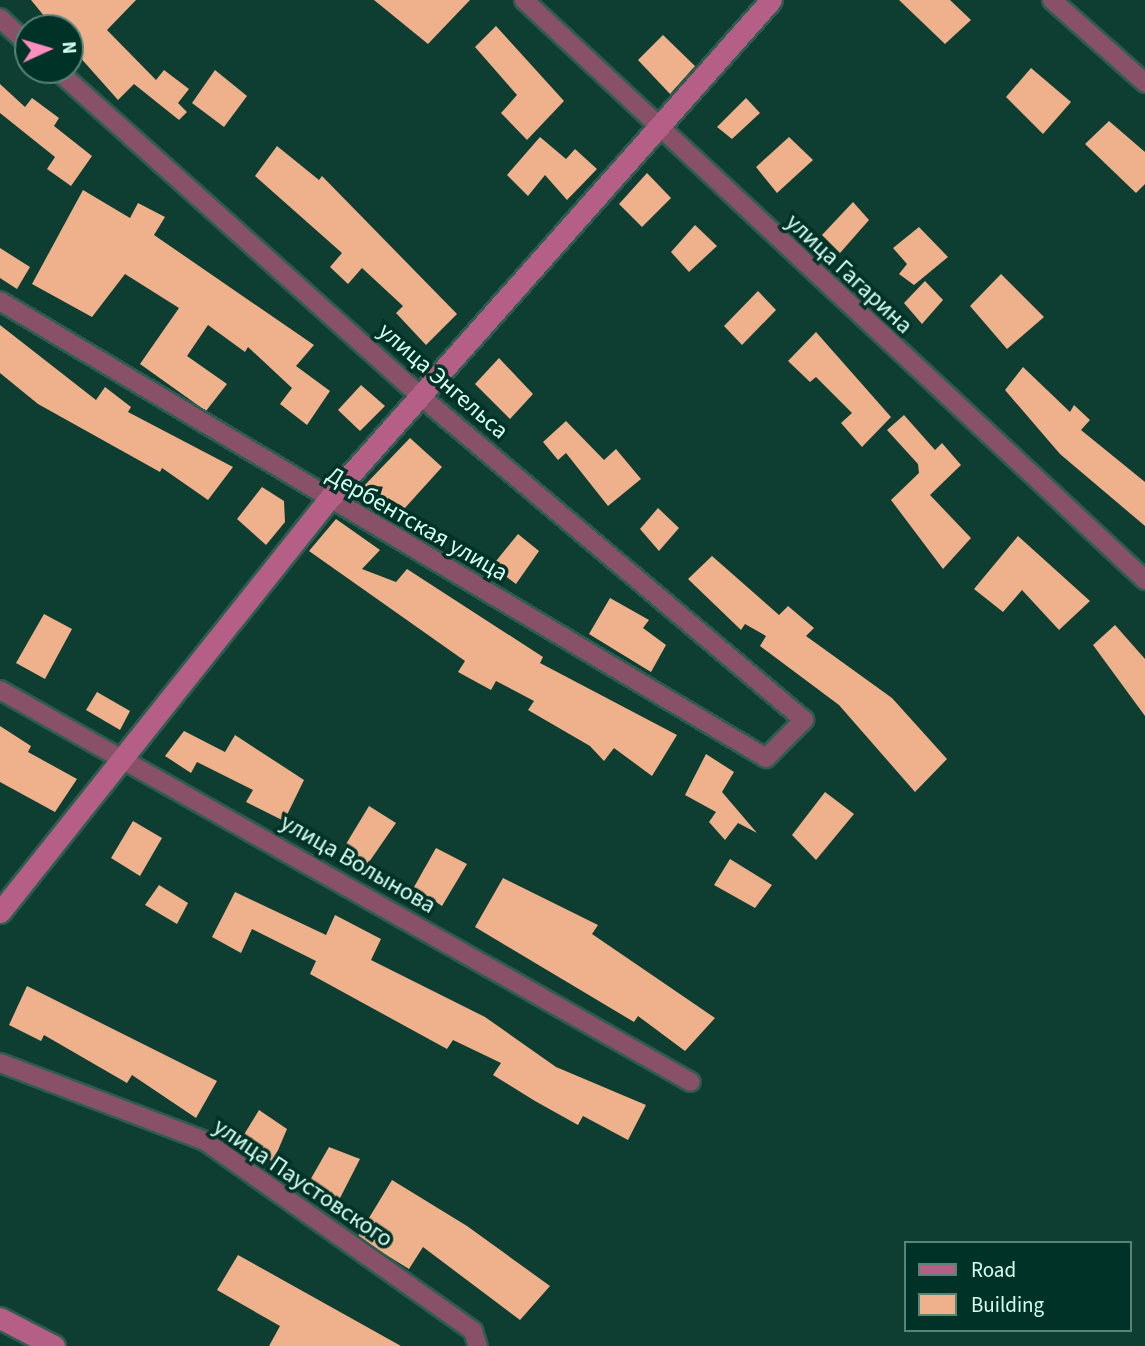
<!DOCTYPE html>
<meta charset="utf-8">
<style>
body{margin:0}
#map{position:relative;width:1145px;height:1346px;overflow:hidden;background:#0e3d31;font-family:"Source Sans 3",sans-serif}
div>[style]{position:absolute}
[style*='--x']{left:calc(var(--x)*1px);top:calc(var(--y)*1px);width:calc(var(--w)*1px);rotate:calc(var(--a)*1deg)}
.building>*{inset:0;background:#efb18b}
.roads{filter:drop-shadow(2px 0 #2e5c50) drop-shadow(-2px 0 #2e5c50) drop-shadow(0 2px #2e5c50) drop-shadow(0 -2px #2e5c50)}
.street>*{height:18px;margin:-9px;padding:0 9px;transform-origin:9px;border-radius:9px;background:#885168}
.secondary>*{height:21px;margin:-10.5px;padding:0 10.5px;transform-origin:10.5px;border-radius:10.5px;background:#b55f86}
span{translate:-50% -50%;white-space:nowrap;text-align:center;line-height:1.15;-webkit-text-stroke:7px #013227;paint-order:stroke}
.street-label{font-size:24px;color:#d7fff1}
.legend{position:absolute;left:904px;top:1241px;width:228px;height:91px;box-sizing:border-box;background:#013227;border:2px solid #578478;margin:0;padding:9px 12px;list-style:none;font-size:21px;color:#d7fff1}
.legend li{display:flex;align-items:center;gap:14px;height:35px}
.legend b{width:35px;border:2px solid #578478}
.north{position:absolute;left:14px;top:14px;width:70px;height:70px;box-sizing:border-box;background:#013227;border:2px solid #578478;border-radius:50%;rotate:86deg;font-size:19px;font-weight:700;line-height:28px;text-align:center;color:#d7fff1}
.north::after{content:'';display:block;margin:auto;width:24px;height:32px;background:#fd8ebf;clip-path:polygon(50% 0,100% 100%,50% 72%,0 100%)}
</style>
<div id="map">
<div class="building">
<div style="clip-path:polygon(31px 0,136px 0,107px 30px,156px 80px,164px 70px,189px 89px,178px 103px,187px 112px,179px 120px,134px 84px,118px 100px,70px 46px,70px 28px,54px 28px)"></div>
<div style="clip-path:polygon(374px 0,470px 0,428px 44px)"></div>
<div style="clip-path:polygon(899px 0,950px 0,971px 20px,945px 44px)"></div>
<div style="clip-path:polygon(496px 26px,564px 101px,527px 140px,501px 113px,517px 95px,475px 47px)"></div>
<div style="clip-path:polygon(663px 35px,695px 66px,670px 94px,638px 60px)"></div>
<div style="clip-path:polygon(1031px 68px,1071px 102px,1043px 134px,1006px 97px)"></div>
<div style="clip-path:polygon(215px 70px,247px 96px,224px 127px,192px 103px)"></div>
<div style="clip-path:polygon(0 84px,25px 107px,32px 98px,59px 118px,54px 126px,92px 156px,71px 186px,47px 169px,55px 157px,0 113px)"></div>
<div style="clip-path:polygon(746px 98px,760px 113px,732px 139px,717px 127px)"></div>
<div style="clip-path:polygon(1109px 121px,1145px 152px,1145px 184px,1136px 193px,1085px 144px)"></div>
<div style="clip-path:polygon(540px 137px,566px 159px,575px 149px,597px 169px,567px 200px,545px 175px,528px 196px,507px 175px)"></div>
<div style="clip-path:polygon(789px 137px,813px 160px,777px 193px,756px 167px)"></div>
<div style="clip-path:polygon(277px 146px,319px 180px,322px 176px,457px 314px,426px 345px,396px 313px,403px 306px,362px 268px,348px 284px,330px 267px,342px 253px,255px 176px)"></div>
<div style="clip-path:polygon(647px 173px,671px 198px,642px 227px,619px 204px)"></div>
<div style="clip-path:polygon(83px 190px,130px 218px,138px 203px,165px 217px,154px 235px,314px 345px,296px 366px,330px 391px,307px 425px,280px 404px,292px 388px,248px 347px,245px 352px,208px 325px,187px 356px,227px 384px,206px 411px,140px 364px,179px 308px,125px 274px,92px 317px,32px 284px)"></div>
<div style="clip-path:polygon(853px 202px,869px 220px,840px 253px,822px 235px)"></div>
<div style="clip-path:polygon(695px 225px,717px 246px,689px 272px,671px 252px)"></div>
<div style="clip-path:polygon(919px 227px,948px 257px,914px 285px,899px 274px,907px 264px,893px 248px)"></div>
<div style="clip-path:polygon(0 248px,30px 267px,17px 289px,0 278px)"></div>
<div style="clip-path:polygon(1001px 274px,1044px 317px,1007px 349px,970px 306px)"></div>
<div style="clip-path:polygon(925px 281px,943px 300px,922px 324px,904px 303px)"></div>
<div style="clip-path:polygon(758px 291px,776px 310px,742px 345px,724px 326px)"></div>
<div style="clip-path:polygon(0 325px,96px 400px,105px 387px,131px 407px,128px 412px,233px 467px,208px 500px,162px 468px,160px 472px,38px 404px,0 373px)"></div>
<div style="clip-path:polygon(816px 332px,891px 417px,862px 447px,841px 423px,852px 413px,816px 377px,810px 382px,788px 361px)"></div>
<div style="clip-path:polygon(499px 358px,533px 394px,510px 419px,475px 384px)"></div>
<div style="clip-path:polygon(1023px 367px,1070px 412px,1074px 405px,1090px 420px,1081px 430px,1145px 482px,1145px 526px,1060px 454px,1005px 390px)"></div>
<div style="clip-path:polygon(361px 385px,385px 406px,360px 431px,338px 410px)"></div>
<div style="clip-path:polygon(904px 415px,935px 450px,942px 443px,961px 465px,930px 495px,971px 538px,943px 569px,891px 500px,919px 473px,918px 464px,887px 430px)"></div>
<div style="clip-path:polygon(566px 421px,604px 460px,616px 449px,641px 479px,608px 506px,566px 453px,558px 460px,543px 442px)"></div>
<div style="clip-path:polygon(410px 438px,442px 467px,395px 519px,361px 489px)"></div>
<div style="clip-path:polygon(262px 487px,284px 501px,285px 522px,266px 545px,237px 519px)"></div>
<div style="clip-path:polygon(658px 508px,679px 528px,659px 551px,640px 529px)"></div>
<div style="clip-path:polygon(336px 519px,380px 550px,362px 569px,396px 582px,407px 569px,543px 657px,540px 663px,677px 735px,652px 776px,614px 748px,604px 761px,590px 746px,528px 710px,534px 701px,496px 681px,491px 690px,458px 672px,465px 661px,309px 551px)"></div>
<div style="clip-path:polygon(518px 534px,539px 551px,516px 584px,492px 566px)"></div>
<div style="clip-path:polygon(1018px 536px,1090px 601px,1059px 630px,1022px 590px,1003px 612px,974px 589px)"></div>
<div style="clip-path:polygon(712px 556px,779px 615px,788px 606px,814px 628px,806px 636px,892px 698px,947px 759px,915px 792px,839px 705px,760px 646px,766px 636px,745px 624px,741px 630px,688px 579px)"></div>
<div style="clip-path:polygon(610px 598px,649px 620px,643px 628px,666px 645px,651px 672px,589px 634px)"></div>
<div style="clip-path:polygon(44px 614px,72px 629px,45px 679px,16px 663px)"></div>
<div style="clip-path:polygon(1115px 625px,1145px 659px,1145px 716px,1093px 645px)"></div>
<div style="clip-path:polygon(97px 692px,130px 711px,120px 730px,86px 710px)"></div>
<div style="clip-path:polygon(0 726px,31px 746px,28px 752px,77px 779px,55px 812px,0 782px)"></div>
<div style="clip-path:polygon(184px 731px,225px 752px,235px 735px,304px 780px,284px 821px,246px 802px,253px 790px,197px 762px,191px 773px,165px 756px)"></div>
<div style="clip-path:polygon(706px 754px,734px 772px,722px 792px,757px 833px,738px 823px,725px 840px,709px 822px,716px 812px,685px 795px)"></div>
<div style="clip-path:polygon(825px 792px,854px 814px,816px 860px,792px 835px)"></div>
<div style="clip-path:polygon(369px 806px,396px 823px,367px 865px,343px 849px)"></div>
<div style="clip-path:polygon(133px 821px,162px 838px,140px 876px,111px 858px)"></div>
<div style="clip-path:polygon(436px 848px,467px 864px,442px 906px,414px 887px)"></div>
<div style="clip-path:polygon(730px 859px,772px 885px,755px 908px,714px 885px)"></div>
<div style="clip-path:polygon(503px 878px,598px 925px,592px 934px,715px 1018px,685px 1051px,638px 1016px,634px 1022px,475px 927px)"></div>
<div style="clip-path:polygon(159px 885px,188px 903px,177px 924px,145px 905px)"></div>
<div style="clip-path:polygon(235px 892px,326px 935px,335px 915px,381px 939px,371px 960px,485px 1017px,556px 1067px,646px 1105px,628px 1140px,583px 1116px,578px 1125px,535px 1101px,493px 1075px,501px 1063px,453px 1040px,447px 1049px,310px 974px,316px 961px,252px 929px,241px 953px,212px 937px)"></div>
<div style="clip-path:polygon(27px 986px,217px 1081px,196px 1118px,132px 1075px,127px 1083px,44px 1035px,41px 1041px,9px 1025px)"></div>
<div style="clip-path:polygon(259px 1110px,287px 1129px,273px 1162px,240px 1141px)"></div>
<div style="clip-path:polygon(329px 1147px,360px 1159px,339px 1200px,309px 1182px)"></div>
<div style="clip-path:polygon(392px 1180px,467px 1226px,550px 1286px,520px 1320px,423px 1247px,409px 1269px,375px 1248px,358px 1236px)"></div>
<div style="clip-path:polygon(238px 1255px,401px 1346px,269px 1346px,280px 1326px,217px 1290px)"></div>
</div>
<div class="roads">
<div class="street">
<div style="--x:524;--y:0;--w:850;--a:43.04"></div>
<div style="--x:1052;--y:0;--w:125;--a:41.7"></div>
<div style="--x:0;--y:18;--w:38;--a:43"></div>
<div style="--x:0;--y:301;--w:892;--a:30.82"></div>
<div style="--x:766;--y:758;--w:54;--a:-45"></div>
<div style="--x:804;--y:720;--w:505;--a:-139.82"></div>
<div style="--x:418;--y:394;--w:485;--a:-138.1"></div>
<div style="--x:0;--y:690;--w:794;--a:29.57"></div>
<div style="--x:0;--y:1063;--w:219;--a:20.8"></div>
<div style="--x:205;--y:1141;--w:329;--a:35.3"></div>
<div style="--x:473;--y:1331;--w:16;--a:72"></div>
</div>
<div class="secondary">
<div style="--x:0;--y:912;--w:525;--a:-51.49"></div>
<div style="--x:327;--y:501;--w:669;--a:-48.45"></div>
<div style="--x:0;--y:1318;--w:61;--a:27.4"></div>
</div>
</div>
<div class="street-label">
<span style="left:849px;top:274px;rotate:43deg">улица Гагарина</span>
<span style="left:443px;top:381px;rotate:41deg">улица Энгельса</span>
<span style="left:417px;top:524px;rotate:30deg">Дербентская улица</span>
<span style="left:358px;top:864px;rotate:30deg">улица Волынова</span>
<span style="left:303px;top:1183px;rotate:34deg">улица Паустовского</span>
</div>
<ul class="legend">
<li><b style="height:9px;background:#b55f86"></b>Road</li>
<li><b style="height:19px;background:#efb18b"></b>Building</li>
</ul>
<div class="north">N</div>
</div>
